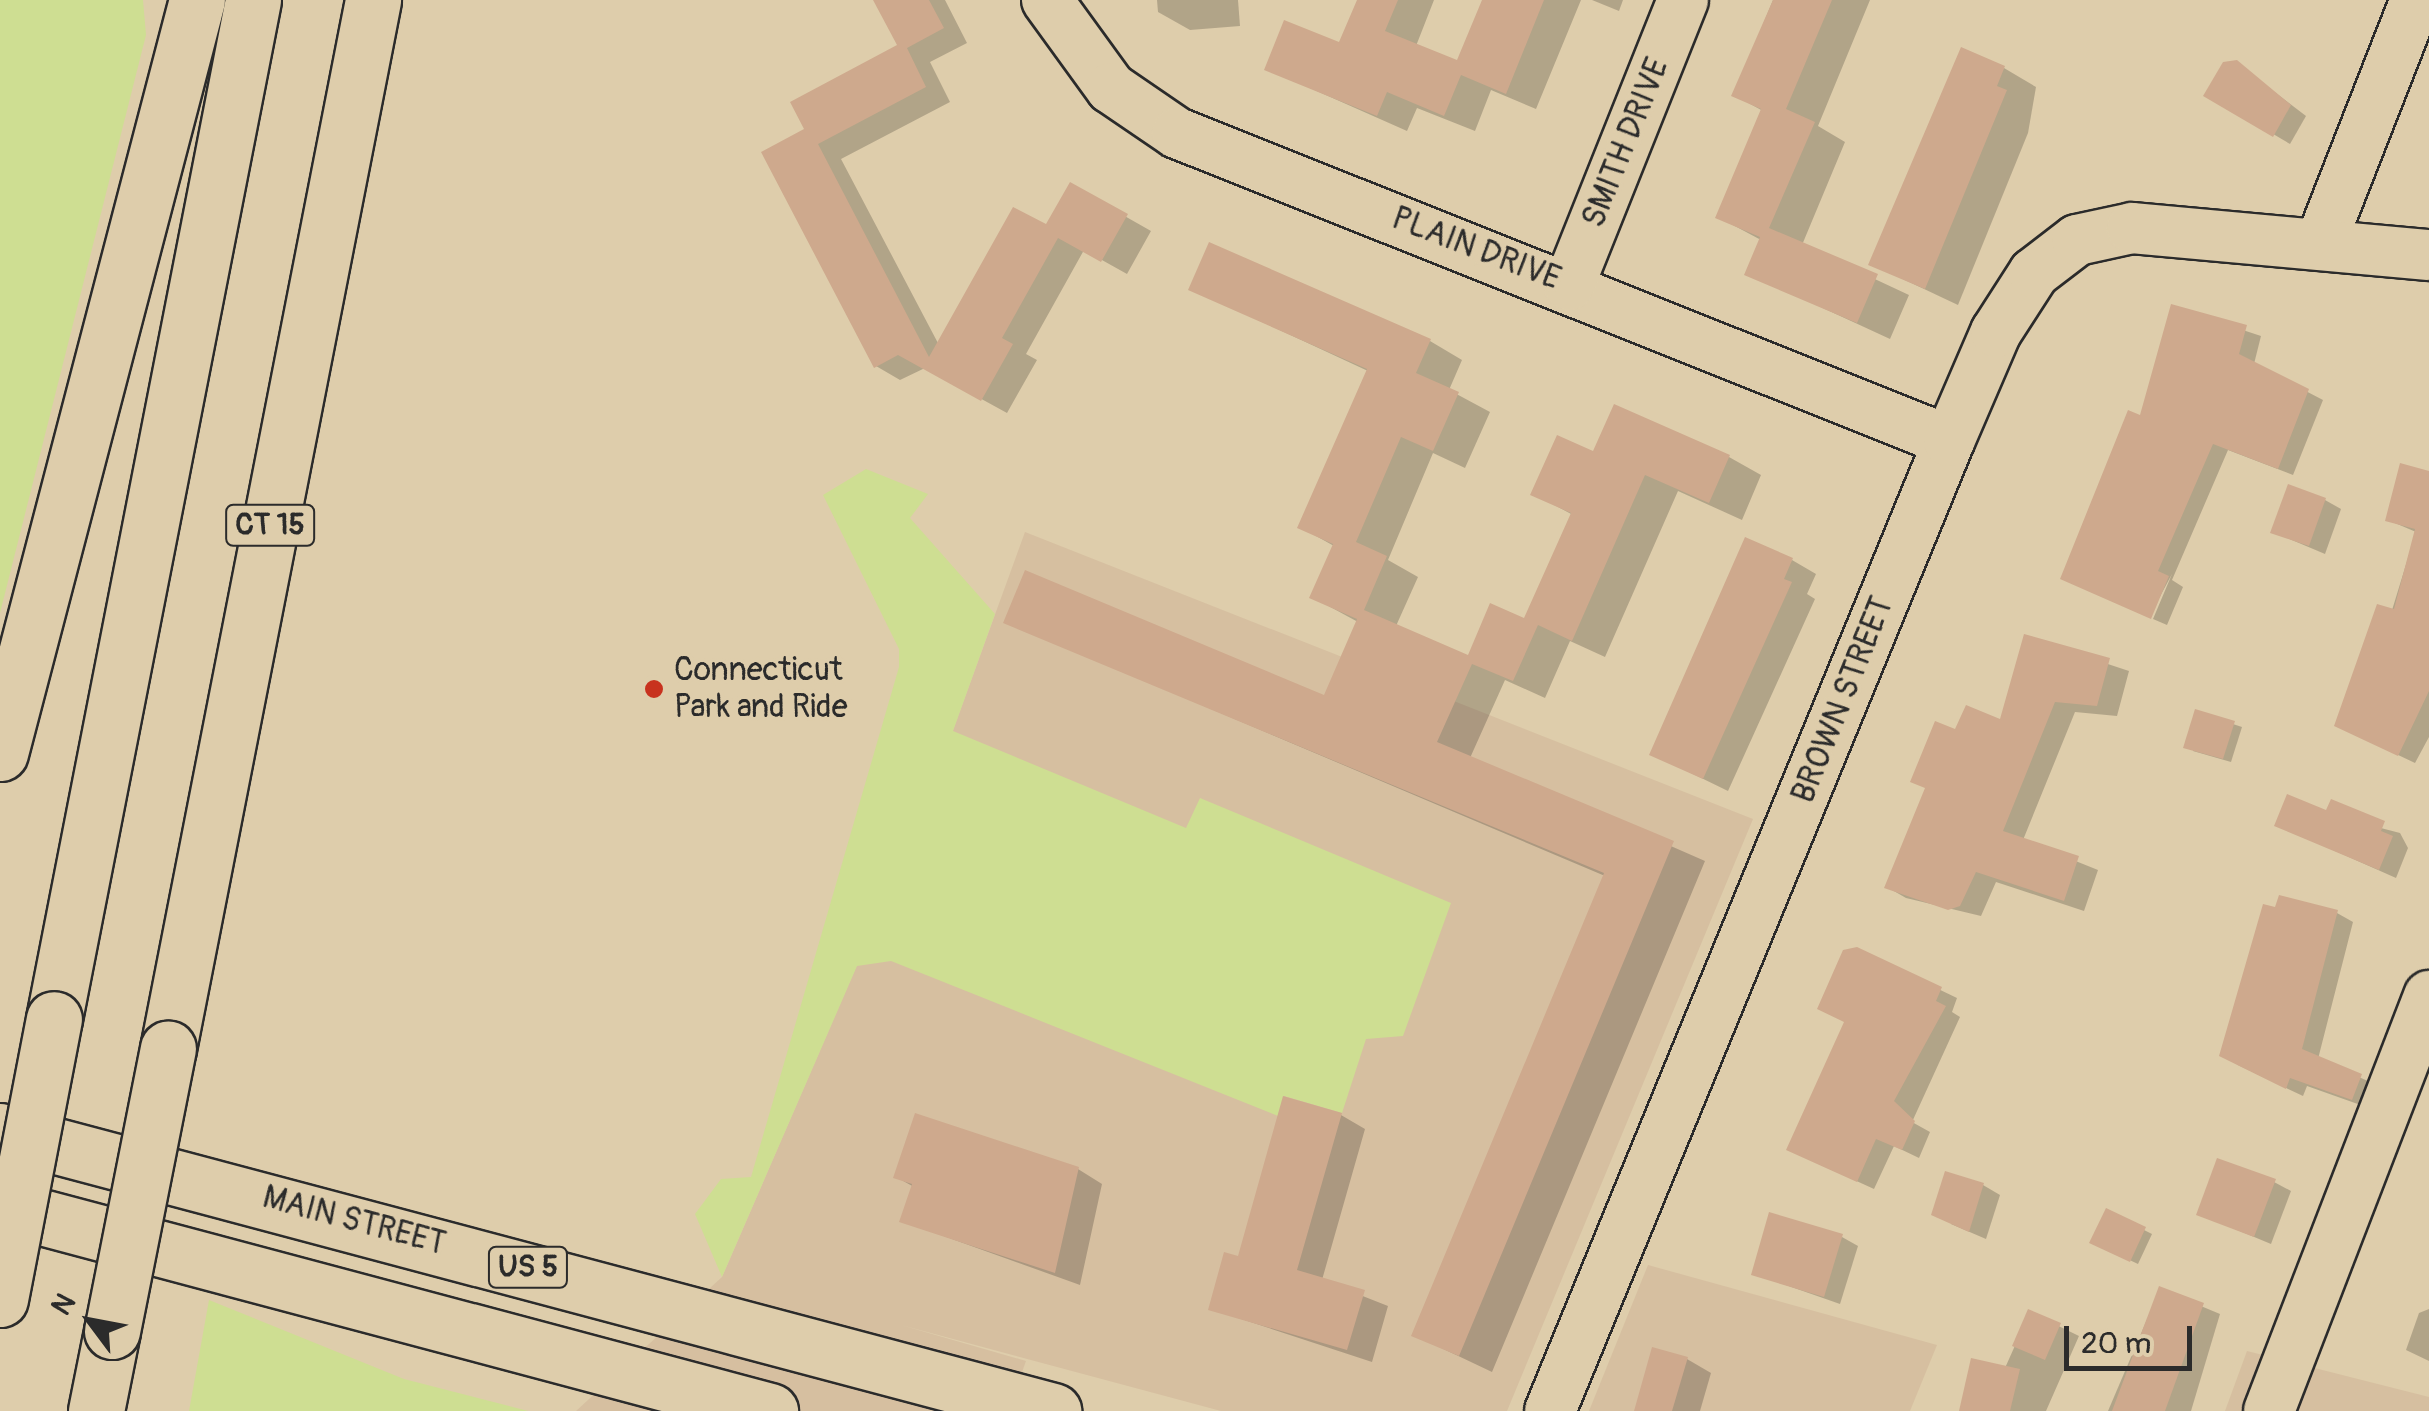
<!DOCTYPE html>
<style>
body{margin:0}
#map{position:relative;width:2429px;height:1411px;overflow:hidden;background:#decdab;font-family:Pangolin,sans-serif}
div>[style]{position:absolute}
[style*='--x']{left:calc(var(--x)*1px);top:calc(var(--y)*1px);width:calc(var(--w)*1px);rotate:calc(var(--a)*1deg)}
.built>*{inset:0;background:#d6bfa0}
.green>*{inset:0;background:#cede92}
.shadow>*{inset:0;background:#0003}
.building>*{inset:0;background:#cea98d}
.roads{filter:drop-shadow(2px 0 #2b2b2b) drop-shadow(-2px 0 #2b2b2b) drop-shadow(0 2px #2b2b2b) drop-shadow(0 -2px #2b2b2b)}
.minor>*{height:50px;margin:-25px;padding:0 25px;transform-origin:25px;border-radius:25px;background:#decdab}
.trunk>*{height:55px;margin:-27.5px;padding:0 27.5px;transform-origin:27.5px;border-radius:27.5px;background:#decdab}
.motorway>*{height:55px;margin:-27.5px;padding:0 27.5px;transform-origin:27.5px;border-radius:27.5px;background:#decdab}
.bridges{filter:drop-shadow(2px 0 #2b2b2b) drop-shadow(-2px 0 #2b2b2b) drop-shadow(0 2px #2b2b2b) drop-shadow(0 -2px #2b2b2b)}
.motorway-bridge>*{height:55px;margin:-27.5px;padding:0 27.5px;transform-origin:27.5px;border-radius:27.5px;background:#decdab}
.dots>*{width:28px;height:28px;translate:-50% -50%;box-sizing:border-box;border:5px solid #decdab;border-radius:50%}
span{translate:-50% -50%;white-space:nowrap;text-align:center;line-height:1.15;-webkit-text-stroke:8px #decdab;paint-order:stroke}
.shield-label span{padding:2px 8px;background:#decdab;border:2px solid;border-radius:8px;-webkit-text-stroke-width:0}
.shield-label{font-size:30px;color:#2b2b2b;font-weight:700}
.street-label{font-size:32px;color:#2b2b2b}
.poi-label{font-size:32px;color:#2b2b2b}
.left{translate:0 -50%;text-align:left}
.north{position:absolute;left:40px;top:1271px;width:100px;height:100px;-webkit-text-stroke:8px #decdab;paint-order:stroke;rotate:302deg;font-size:28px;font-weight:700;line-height:40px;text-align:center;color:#2b2b2b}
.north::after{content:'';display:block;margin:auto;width:35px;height:45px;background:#2b2b2b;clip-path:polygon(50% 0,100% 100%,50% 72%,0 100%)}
.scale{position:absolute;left:2064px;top:1326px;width:128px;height:45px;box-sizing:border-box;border:5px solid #2b2b2b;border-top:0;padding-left:12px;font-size:30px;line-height:35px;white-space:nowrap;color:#2b2b2b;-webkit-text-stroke:8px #decdab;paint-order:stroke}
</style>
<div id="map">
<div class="built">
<div style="clip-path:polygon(1025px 532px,1753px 819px,1507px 1411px,1221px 1411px,901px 1325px,1026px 1361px,1008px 1411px,576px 1411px,722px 1277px,924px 810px)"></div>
<div style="clip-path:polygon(1648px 1265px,1937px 1345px,1910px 1411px,1589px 1411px)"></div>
<div style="clip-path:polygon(2247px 1351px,2429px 1397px,2429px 1411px,2225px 1411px)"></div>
</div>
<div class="green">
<div style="clip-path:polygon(0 0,143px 0,146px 35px,0 613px)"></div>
<div style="clip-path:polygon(866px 469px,928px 494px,910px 518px,995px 614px,953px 731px,1186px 828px,1200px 798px,1451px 903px,1403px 1036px,1366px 1039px,1342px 1113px,1284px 1096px,1278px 1116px,891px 961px,857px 966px,722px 1277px,695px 1214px,721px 1179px,751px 1177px,899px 667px,899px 649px,823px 495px)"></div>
<div style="clip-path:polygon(209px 1300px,404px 1379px,528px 1411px,189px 1411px)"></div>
</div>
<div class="shadow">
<div style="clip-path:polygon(877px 0,945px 0,967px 43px,930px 62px,950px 102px,841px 159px,939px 345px,1046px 228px,1070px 185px,1151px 231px,1127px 274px,1084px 250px,1026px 354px,1037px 360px,1007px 413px,925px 368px,900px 380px,876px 366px,808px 130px,900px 46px)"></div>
<div style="clip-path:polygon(1157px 0,1238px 0,1240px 26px,1190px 30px,1158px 12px)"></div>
<div style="clip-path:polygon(1360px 0,1434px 0,1416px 46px,1459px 63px,1485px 0,1581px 0,1536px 109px,1491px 90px,1475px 131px,1417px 108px,1407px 131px,1267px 69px,1340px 46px)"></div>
<div style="clip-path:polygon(1592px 0,1623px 0,1619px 11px)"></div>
<div style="clip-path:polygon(1773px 0,1870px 0,1818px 126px,1845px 142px,1802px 245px,1909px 295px,1890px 339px,1747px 273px,1761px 240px,1718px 217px,1763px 111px,1734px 95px)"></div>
<div style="clip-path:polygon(2236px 63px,2306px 116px,2290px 144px,2207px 95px)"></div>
<div style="clip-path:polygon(2004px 68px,2036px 87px,2028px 133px,1958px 305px,1871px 264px)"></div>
<div style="clip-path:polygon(1191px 289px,1430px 341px,1462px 360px,1449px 390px,1490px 412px,1465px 468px,1433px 453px,1388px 560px,1418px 577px,1396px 626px,1469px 659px,1526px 621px,1573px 515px,1534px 494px,1594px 454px,1729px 457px,1761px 475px,1742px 520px,1678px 491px,1605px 657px,1570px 641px,1545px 698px,1505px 680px,1470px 758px,1705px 861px,1492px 1372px,1414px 1335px,1605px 876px,1006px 622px,1325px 698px,1358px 622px,1312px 597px,1334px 546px,1300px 527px,1368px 371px)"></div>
<div style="clip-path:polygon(2173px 307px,2261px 336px,2254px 364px,2323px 400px,2293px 475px,2228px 450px,2172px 580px,2183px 587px,2167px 625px,2153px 619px,2172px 574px,2149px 617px,2141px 418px)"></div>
<div style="clip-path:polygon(2429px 473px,2429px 737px,2415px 763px,2354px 734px,2416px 532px,2388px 520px)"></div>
<div style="clip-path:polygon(2325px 500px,2341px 509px,2325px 554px,2273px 532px)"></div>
<div style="clip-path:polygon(1792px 560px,1816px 574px,1807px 594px,1815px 599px,1728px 791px,1652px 754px)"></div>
<div style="clip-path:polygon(2026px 637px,2129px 671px,2117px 716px,2075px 712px,2023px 840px,2098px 870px,2084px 911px,1996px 882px,1981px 916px,1906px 898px,1887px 887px,1957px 732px,2001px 722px)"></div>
<div style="clip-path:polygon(2196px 712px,2242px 727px,2231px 762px,2193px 751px)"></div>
<div style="clip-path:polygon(2327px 814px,2400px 833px,2408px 848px,2396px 878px,2277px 825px)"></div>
<div style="clip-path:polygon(2337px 913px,2353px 922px,2318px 1059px,2377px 1085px,2369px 1108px,2307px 1086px,2303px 1096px,2238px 1065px)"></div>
<div style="clip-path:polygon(1857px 950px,1957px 998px,1952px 1012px,1960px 1017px,1912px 1122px,1930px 1132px,1919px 1158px,1894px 1146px,1874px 1189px,1806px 1158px,1847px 1022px)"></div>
<div style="clip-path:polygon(1341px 1115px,1365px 1129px,1322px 1280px,1388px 1306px,1372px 1362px,1211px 1309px)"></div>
<div style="clip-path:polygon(1078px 1169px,1102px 1184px,1080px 1285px,902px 1221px,914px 1187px,896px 1177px)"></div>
<div style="clip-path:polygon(2274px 1182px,2291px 1191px,2271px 1244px,2199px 1214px)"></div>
<div style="clip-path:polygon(1983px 1185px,2000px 1195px,1986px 1239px,1951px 1224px)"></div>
<div style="clip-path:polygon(2108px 1212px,2152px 1234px,2138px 1264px,2100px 1246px)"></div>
<div style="clip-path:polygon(1842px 1237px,1858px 1246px,1840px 1304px,1754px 1274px)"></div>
<div style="clip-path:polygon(2160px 1289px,2220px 1314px,2191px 1411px,2108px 1411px)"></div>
<div style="clip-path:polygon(2429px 1309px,2429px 1361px,2406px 1350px,2419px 1313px)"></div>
<div style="clip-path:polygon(2030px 1312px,2079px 1336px,2046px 1411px,1961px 1411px,2005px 1368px)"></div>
<div style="clip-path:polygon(1687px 1359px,1711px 1373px,1700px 1411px,1637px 1411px)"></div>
</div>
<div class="building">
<div style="clip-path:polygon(873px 0,929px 0,944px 28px,907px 48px,926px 87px,818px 144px,929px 357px,1013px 207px,1046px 224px,1070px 182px,1128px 214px,1101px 262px,1058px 238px,1002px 338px,1013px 344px,981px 401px,898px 355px,874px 368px,761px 152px,804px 129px,790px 102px,897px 45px)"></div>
<div style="clip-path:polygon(1357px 0,1398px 0,1385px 31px,1457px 60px,1482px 0,1544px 0,1506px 94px,1461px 75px,1444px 116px,1387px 92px,1377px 116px,1264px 70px,1284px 20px,1339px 42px)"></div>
<div style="clip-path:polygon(1773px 0,1832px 0,1786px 109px,1815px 122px,1769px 228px,1878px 274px,1857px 323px,1744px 275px,1760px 237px,1715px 218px,1761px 109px,1731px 96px)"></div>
<div style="clip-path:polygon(1961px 47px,2005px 66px,1997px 86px,2007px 90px,1925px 289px,1868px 265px)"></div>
<div style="clip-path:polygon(2237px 60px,2291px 105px,2273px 137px,2203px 96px,2223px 62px)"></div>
<div style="clip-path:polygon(1209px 242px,1431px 339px,1416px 373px,1459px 392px,1433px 451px,1401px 437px,1356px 542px,1387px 556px,1364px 610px,1468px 655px,1490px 603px,1524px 618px,1571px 513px,1530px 495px,1557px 435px,1593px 451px,1614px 404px,1730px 455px,1709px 503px,1645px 475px,1572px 641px,1538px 625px,1513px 681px,1472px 664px,1437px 742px,1674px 841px,1459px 1356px,1411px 1336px,1604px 873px,1003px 623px,1025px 570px,1324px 695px,1357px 619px,1309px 598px,1333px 544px,1297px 528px,1367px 369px,1188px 290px)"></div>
<div style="clip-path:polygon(2171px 304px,2247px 325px,2239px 354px,2309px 389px,2278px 469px,2213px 444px,2158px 571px,2169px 576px,2151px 619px,2060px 579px,2128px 410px,2140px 415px)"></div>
<div style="clip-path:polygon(2400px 463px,2429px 471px,2429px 691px,2398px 756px,2334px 726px,2377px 604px,2394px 609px,2415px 529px,2385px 521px)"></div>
<div style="clip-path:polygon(2288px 484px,2326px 498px,2309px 546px,2270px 533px)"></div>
<div style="clip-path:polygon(1745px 537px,1793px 558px,1784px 579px,1792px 582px,1703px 779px,1649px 755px)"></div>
<div style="clip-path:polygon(2024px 634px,2110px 658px,2097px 706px,2055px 702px,2003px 831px,2079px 856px,2064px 901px,1976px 872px,1960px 906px,1948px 910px,1884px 888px,1925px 788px,1910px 782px,1935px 721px,1955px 729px,1966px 705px,2000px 719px)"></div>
<div style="clip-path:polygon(2195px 709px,2235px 721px,2223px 759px,2183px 748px)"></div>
<div style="clip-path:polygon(2287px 794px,2326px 810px,2331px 799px,2385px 821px,2381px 831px,2393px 836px,2379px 870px,2274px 826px)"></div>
<div style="clip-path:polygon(2279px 895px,2338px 910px,2302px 1049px,2362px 1074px,2352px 1100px,2290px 1078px,2286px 1089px,2219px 1056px,2263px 904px,2275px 907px)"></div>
<div style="clip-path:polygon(1857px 947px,1942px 987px,1936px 1001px,1946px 1006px,1894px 1101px,1915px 1121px,1902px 1150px,1876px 1139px,1857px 1182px,1786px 1150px,1844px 1022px,1817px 1009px,1843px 950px)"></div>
<div style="clip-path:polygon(1283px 1096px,1342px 1113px,1297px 1270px,1365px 1290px,1347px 1350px,1208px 1310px,1224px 1252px,1238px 1256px)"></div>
<div style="clip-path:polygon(915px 1113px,1079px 1167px,1055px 1273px,899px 1222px,912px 1184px,893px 1178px)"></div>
<div style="clip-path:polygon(2217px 1158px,2276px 1179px,2254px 1237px,2196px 1215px)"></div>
<div style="clip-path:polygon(1945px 1171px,1984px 1183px,1969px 1232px,1931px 1215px)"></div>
<div style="clip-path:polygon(2106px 1208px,2146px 1227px,2130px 1262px,2089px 1243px)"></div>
<div style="clip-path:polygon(1769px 1212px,1843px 1234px,1824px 1297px,1751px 1275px)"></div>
<div style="clip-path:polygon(2159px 1286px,2204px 1303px,2165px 1411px,2112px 1411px)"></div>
<div style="clip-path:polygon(2028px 1309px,2061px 1323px,2045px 1360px,2012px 1346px)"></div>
<div style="clip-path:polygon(1652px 1347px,1688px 1357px,1672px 1411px,1634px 1411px)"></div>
<div style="clip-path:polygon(1971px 1358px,2020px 1369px,2010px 1411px,1959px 1411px)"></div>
</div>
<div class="roads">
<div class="minor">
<div style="--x:1047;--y:0;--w:109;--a:54"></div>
<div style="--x:1111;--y:88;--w:80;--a:34.3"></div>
<div style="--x:1177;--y:133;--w:831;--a:21.75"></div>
<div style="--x:2321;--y:242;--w:260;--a:-68.6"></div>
<div style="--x:1569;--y:285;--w:307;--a:-68.2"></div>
<div style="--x:1550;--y:1411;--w:1049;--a:-67.64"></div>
<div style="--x:1949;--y:441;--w:119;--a:-66.7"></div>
<div style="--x:1996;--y:332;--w:70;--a:-57.2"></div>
<div style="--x:2034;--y:273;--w:54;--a:-37.5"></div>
<div style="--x:2077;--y:240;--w:56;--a:-12.3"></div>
<div style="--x:2132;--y:228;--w:298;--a:5.2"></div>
<div style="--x:2269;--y:1411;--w:445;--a:-68.9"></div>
</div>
<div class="trunk">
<div style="--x:0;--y:1131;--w:1090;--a:14.89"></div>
<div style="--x:0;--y:1206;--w:797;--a:14.91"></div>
</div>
<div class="motorway">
<div style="--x:0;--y:753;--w:778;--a:-75.34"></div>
<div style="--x:54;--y:1019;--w:1038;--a:-78.95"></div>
<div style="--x:168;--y:1049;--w:1069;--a:-78.94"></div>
<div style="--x:96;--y:1411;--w:82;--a:-78.7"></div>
</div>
</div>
<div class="bridges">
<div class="motorway-bridge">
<div style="--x:0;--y:1299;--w:285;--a:-79.1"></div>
<div style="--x:112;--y:1331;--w:288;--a:-78.8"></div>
</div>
</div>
<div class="dots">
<div style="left:654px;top:689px;background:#c8321e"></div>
</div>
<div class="shield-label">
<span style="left:270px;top:525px">CT 15</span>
<span style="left:528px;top:1267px">US 5</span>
</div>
<div class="street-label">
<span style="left:1626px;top:143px;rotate:-68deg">SMITH DRIVE</span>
<span style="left:1476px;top:249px;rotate:21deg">PLAIN DRIVE</span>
<span style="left:1843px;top:700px;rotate:-68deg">BROWN STREET</span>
<span style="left:354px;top:1221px;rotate:15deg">MAIN STREET</span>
</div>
<div class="poi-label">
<span class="left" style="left:674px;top:689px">Connecticut<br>Park and Ride</span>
</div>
<div class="north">N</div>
<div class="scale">20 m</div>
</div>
